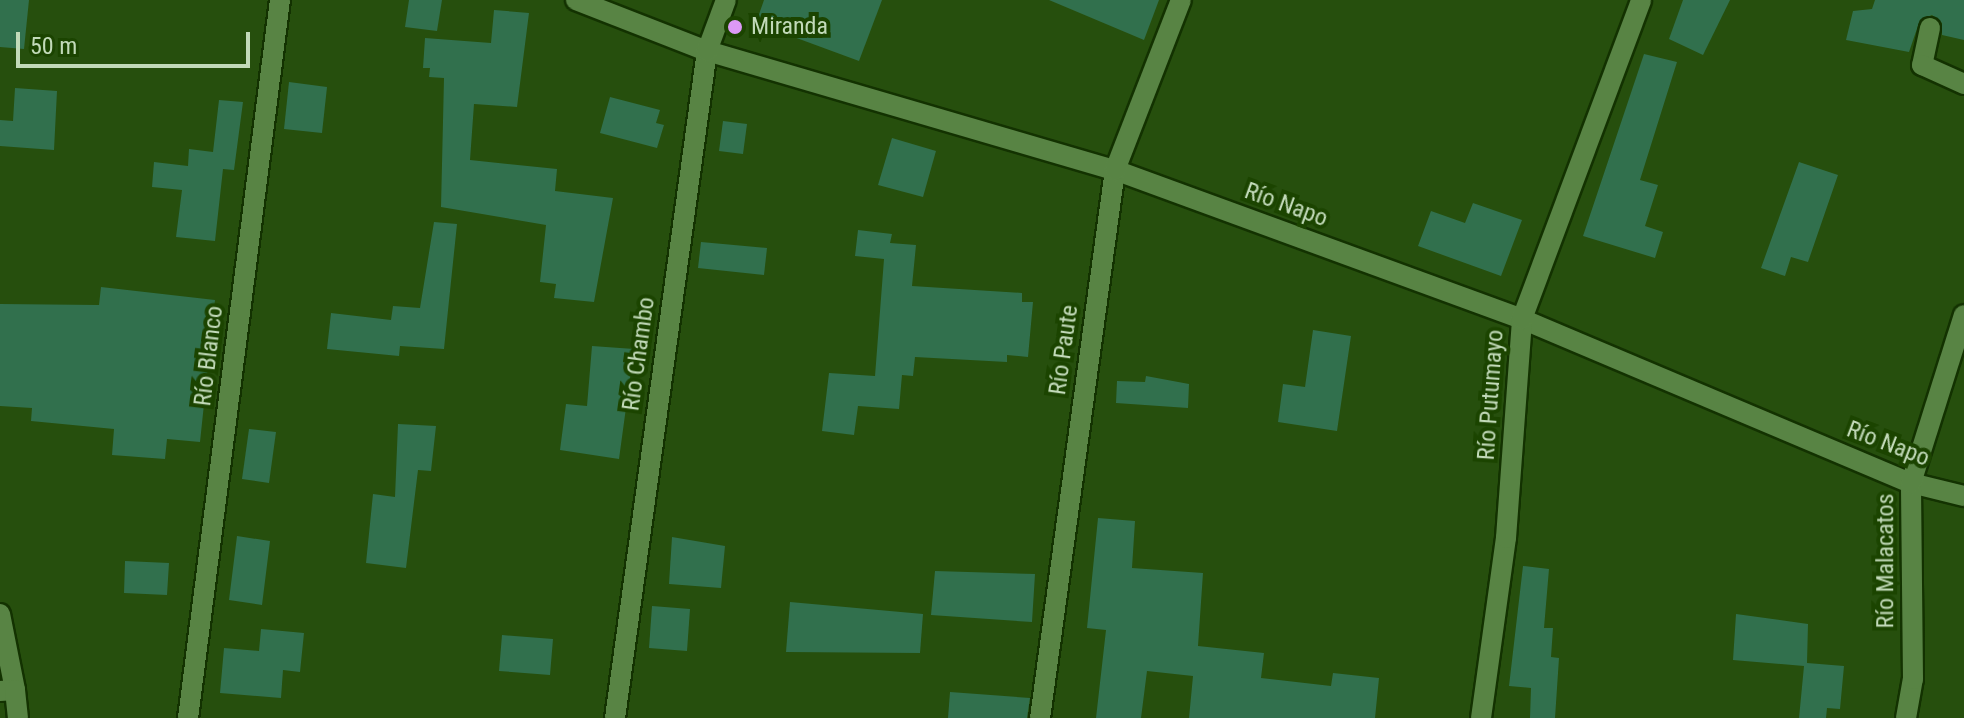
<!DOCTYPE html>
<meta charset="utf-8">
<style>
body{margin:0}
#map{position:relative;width:1964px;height:718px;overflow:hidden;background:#264f0d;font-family:"Roboto Condensed",sans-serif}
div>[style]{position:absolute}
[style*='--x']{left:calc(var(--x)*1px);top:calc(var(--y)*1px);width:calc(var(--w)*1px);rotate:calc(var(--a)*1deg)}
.building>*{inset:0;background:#31704d}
.roads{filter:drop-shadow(2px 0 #133201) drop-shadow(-2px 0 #133201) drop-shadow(0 2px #133201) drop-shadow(0 -2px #133201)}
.minor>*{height:20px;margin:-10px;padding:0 10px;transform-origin:10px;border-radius:10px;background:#588444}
.dots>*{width:22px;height:22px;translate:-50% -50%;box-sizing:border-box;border:4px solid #1b4400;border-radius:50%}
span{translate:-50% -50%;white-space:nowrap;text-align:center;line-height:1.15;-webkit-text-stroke:8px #1b4400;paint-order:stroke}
.poi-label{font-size:24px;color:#c2dab9}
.left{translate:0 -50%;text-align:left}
.street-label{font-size:24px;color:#c2dab9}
.scale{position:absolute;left:16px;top:32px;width:234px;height:36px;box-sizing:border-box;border:4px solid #c2dab9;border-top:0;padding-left:10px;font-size:24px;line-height:28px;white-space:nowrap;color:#c2dab9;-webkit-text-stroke:6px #1b4400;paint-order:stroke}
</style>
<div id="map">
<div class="building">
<div style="clip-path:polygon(0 0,29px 0,24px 49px,0 47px)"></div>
<div style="clip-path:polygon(409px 0,442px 0,437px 31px,405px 27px)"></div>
<div style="clip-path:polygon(764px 0,882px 0,859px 61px,756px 23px)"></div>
<div style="clip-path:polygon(1049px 0,1159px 0,1144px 40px)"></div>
<div style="clip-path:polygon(1683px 0,1730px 0,1703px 55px,1669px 39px)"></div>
<div style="clip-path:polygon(1875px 0,1964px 0,1964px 40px,1942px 35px,1942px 23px,1932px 15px,1920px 20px,1909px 52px,1846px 40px,1853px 11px,1872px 9px)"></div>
<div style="clip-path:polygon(494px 10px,529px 13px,517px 107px,474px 104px,470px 160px,557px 169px,555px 191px,613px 198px,594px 302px,554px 298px,556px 284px,540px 282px,546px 225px,441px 207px,444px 78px,429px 77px,430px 68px,423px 68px,425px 38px,491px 43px)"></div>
<div style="clip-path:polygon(1644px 54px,1677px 62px,1640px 180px,1658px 185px,1645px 226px,1663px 232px,1655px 258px,1583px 236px)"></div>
<div style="clip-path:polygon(289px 82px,327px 87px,322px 133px,284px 129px)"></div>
<div style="clip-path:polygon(15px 88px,57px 91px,54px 150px,0 146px,0 120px,13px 121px)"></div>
<div style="clip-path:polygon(610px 97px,660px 110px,656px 123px,664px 125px,657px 148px,600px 133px)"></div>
<div style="clip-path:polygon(219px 100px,243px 102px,234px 170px,223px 169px,215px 241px,176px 237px,182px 190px,152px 187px,154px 162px,188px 166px,189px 149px,213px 152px)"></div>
<div style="clip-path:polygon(723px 121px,747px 124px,743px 154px,719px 151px)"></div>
<div style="clip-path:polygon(892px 138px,936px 151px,923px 197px,878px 185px)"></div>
<div style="clip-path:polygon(1799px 162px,1838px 175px,1808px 262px,1791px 257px,1785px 276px,1761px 268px)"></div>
<div style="clip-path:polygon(1473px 203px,1522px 220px,1501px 276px,1418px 246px,1431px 211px,1465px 223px)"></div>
<div style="clip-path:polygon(434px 222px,457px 224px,444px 349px,400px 346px,399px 356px,327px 349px,331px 313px,391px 320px,393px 306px,420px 308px)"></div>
<div style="clip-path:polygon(858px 230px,892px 234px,890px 243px,916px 245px,912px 286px,1022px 293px,1022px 302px,1033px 302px,1028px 357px,1007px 355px,1007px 362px,915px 357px,913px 376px,902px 375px,899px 409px,858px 406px,854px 435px,822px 431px,829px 373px,875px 376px,884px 259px,855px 256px)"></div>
<div style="clip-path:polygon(701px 242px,767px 248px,764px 275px,698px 268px)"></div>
<div style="clip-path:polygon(101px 287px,215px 300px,200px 442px,167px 439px,165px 459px,112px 455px,114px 429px,31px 421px,32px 408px,0 406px,0 304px,99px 305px)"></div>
<div style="clip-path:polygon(1313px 330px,1351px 336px,1337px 431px,1278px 422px,1283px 384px,1305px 387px)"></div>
<div style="clip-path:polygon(592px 346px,634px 349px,619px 459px,560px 450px,566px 404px,587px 406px)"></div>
<div style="clip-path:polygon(1146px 376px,1189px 384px,1188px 408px,1116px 403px,1117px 381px,1145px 382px)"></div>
<div style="clip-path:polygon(398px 424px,436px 426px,431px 471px,418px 470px,406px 568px,366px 563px,373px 494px,395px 497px)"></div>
<div style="clip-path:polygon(249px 429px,276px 432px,269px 483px,242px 479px)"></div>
<div style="clip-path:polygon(1098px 518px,1135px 521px,1132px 568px,1203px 573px,1198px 646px,1264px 653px,1261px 678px,1331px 686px,1333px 673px,1379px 678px,1375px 718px,1189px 718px,1193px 676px,1147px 671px,1141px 718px,1096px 718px,1106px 630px,1087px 628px)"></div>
<div style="clip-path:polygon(237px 536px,270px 541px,262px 605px,229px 600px)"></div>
<div style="clip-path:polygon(672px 537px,725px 546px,721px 588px,669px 584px)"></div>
<div style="clip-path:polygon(125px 561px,169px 563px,167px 595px,124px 593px)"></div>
<div style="clip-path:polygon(1523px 566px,1549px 569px,1544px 628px,1553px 628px,1551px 657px,1559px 658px,1555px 718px,1530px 718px,1531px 688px,1509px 686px)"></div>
<div style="clip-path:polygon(935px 571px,1035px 574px,1032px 622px,931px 615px)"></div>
<div style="clip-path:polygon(790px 602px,923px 614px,920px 653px,786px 652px)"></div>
<div style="clip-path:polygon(652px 606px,690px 609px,687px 651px,649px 648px)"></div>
<div style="clip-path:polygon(1736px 614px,1808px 624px,1807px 663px,1844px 666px,1840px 709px,1827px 708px,1826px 718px,1799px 718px,1804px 666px,1733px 660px)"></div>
<div style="clip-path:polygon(261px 629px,304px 633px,300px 672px,283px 670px,281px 698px,220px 693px,224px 648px,259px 651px)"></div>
<div style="clip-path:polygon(502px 635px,553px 639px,550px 675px,499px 671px)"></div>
<div style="clip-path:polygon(950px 692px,1030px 698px,1027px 718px,948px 718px)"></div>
</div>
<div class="roads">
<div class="minor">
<div style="--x:576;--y:0;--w:141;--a:21.3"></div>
<div style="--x:707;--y:51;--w:425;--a:16.3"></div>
<div style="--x:1115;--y:170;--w:433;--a:20.1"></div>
<div style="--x:1522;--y:319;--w:422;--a:22.9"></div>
<div style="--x:1911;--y:483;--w:55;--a:13.8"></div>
<div style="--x:1930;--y:28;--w:38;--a:102"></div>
<div style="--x:1922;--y:65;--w:46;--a:24.3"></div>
<div style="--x:0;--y:614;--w:77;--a:78.8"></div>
<div style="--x:0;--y:691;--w:15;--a:-4"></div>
<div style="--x:15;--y:690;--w:28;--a:84"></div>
<div style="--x:188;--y:718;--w:724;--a:-82.7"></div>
<div style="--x:615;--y:718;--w:673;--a:-82.15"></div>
<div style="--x:707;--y:51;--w:54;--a:-69.6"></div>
<div style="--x:1040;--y:718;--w:553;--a:-82.21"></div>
<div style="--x:1115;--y:170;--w:182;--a:-68.8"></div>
<div style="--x:1481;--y:718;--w:182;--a:-82.1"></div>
<div style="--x:1506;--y:538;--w:220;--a:-85.8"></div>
<div style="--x:1522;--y:319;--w:340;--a:-69.5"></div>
<div style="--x:1906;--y:718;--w:40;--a:-80"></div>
<div style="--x:1913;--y:679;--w:196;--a:-90.6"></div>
<div style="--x:1911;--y:483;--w:176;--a:-72.5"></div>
</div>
</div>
<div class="dots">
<div style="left:735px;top:27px;background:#dc99f5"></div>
</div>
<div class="poi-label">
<span class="left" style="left:751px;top:27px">Miranda</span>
</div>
<div class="street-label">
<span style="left:1286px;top:205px;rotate:20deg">Río Napo</span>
<span style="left:1064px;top:350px;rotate:-82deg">Río Paute</span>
<span style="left:639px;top:354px;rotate:-82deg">Río Chambo</span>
<span style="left:209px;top:356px;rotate:-83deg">Río Blanco</span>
<span style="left:1491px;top:395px;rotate:-86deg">Río Putumayo</span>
<span style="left:1888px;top:444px;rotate:21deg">Río Napo</span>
<span style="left:1886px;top:561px;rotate:-90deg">Río Malacatos</span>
</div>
<div class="scale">50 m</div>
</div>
